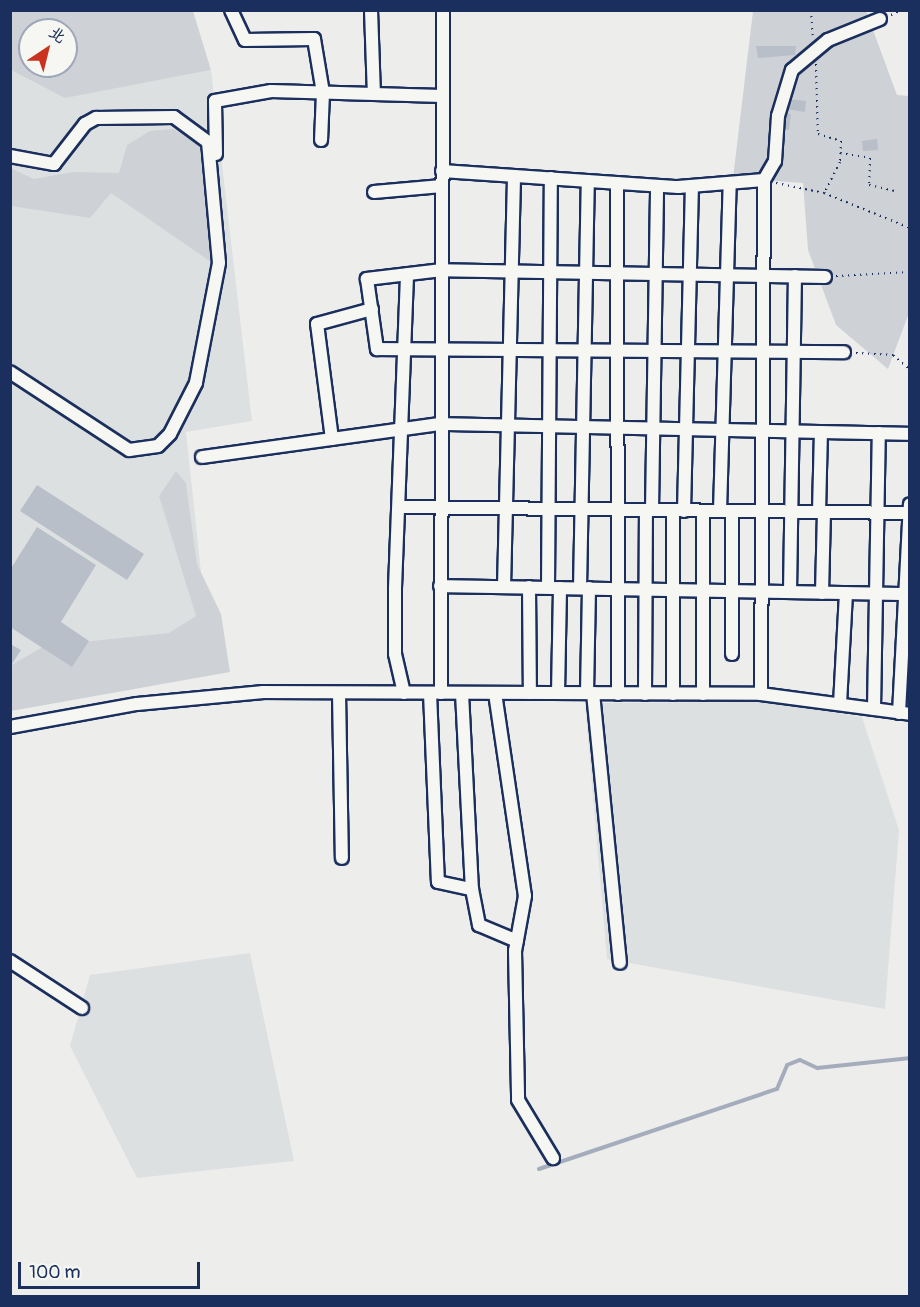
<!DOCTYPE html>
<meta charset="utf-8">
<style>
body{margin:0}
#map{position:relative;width:920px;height:1307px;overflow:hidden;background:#edeeec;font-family:Pangolin,"LXGW WenKai TC",sans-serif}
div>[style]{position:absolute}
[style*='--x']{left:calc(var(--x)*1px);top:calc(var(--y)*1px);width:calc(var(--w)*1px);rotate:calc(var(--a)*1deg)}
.built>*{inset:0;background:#dde0e1}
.green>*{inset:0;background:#ced2d7}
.stream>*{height:4px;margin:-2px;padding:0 2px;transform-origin:2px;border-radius:2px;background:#a5acbc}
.building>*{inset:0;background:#b9bfc8}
.path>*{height:2px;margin-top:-1px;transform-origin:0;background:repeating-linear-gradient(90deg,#1b2f5e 0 1.5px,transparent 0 6px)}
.roads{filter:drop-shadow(2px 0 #1b2f5e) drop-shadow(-2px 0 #1b2f5e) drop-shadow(0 2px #1b2f5e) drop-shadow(0 -2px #1b2f5e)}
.minor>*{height:12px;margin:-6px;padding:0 6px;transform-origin:6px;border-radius:6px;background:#f6f6f2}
span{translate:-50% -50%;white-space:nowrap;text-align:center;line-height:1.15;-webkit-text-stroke:5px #f6f6f2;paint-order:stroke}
.frame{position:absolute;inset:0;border:12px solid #1b2f5e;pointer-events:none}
.north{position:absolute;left:18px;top:18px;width:60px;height:60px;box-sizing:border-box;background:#f6f6f2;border:2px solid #9ea6b7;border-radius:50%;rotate:35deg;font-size:16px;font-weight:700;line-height:24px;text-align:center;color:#1b2f5e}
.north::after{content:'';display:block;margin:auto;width:21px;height:27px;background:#c8321e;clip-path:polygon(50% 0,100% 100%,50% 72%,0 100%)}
.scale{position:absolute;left:18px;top:1262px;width:182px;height:27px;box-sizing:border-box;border:3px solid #1b2f5e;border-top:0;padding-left:8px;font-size:18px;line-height:21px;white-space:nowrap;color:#1b2f5e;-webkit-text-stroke:4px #f6f6f2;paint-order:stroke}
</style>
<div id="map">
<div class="built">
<div style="clip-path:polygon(11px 61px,73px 96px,211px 70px,252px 421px,186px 432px,210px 656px,11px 694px)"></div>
<div style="clip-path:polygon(766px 702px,862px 717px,899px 830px,885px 1009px,607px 959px,585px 703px)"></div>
<div style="clip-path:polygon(250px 953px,294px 1161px,137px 1178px,70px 1046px,90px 975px)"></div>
</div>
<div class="green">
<div style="clip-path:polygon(evenodd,10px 11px,193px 11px,211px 70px,65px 98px,11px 70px,10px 11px,30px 30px,66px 30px,66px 66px,30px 66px,30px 30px)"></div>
<div style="clip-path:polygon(753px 11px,866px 11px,897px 95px,909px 96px,909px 313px,888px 369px,836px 325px,808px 250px,803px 183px,733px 178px)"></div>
<div style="clip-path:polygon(173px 129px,193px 138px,203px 153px,215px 237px,211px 262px,111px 193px,90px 218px,11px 206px,10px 168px,34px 179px,73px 172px,119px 173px,127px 145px,150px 131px)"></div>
<div style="clip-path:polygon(176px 471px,186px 483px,197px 564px,221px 614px,230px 672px,11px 711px,10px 666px,44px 646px,169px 633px,196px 616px,159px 496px)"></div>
</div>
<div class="stream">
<div style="--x:539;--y:1169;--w:251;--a:-18.6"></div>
<div style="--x:777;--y:1089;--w:26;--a:-67"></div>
<div style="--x:787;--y:1065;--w:14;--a:-21"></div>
<div style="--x:800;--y:1060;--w:19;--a:25"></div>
<div style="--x:817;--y:1068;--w:94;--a:-6.1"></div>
</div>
<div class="building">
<div style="clip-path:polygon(756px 46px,796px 46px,795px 55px,758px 58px)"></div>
<div style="clip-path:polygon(786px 99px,806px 101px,805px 112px,785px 109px)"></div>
<div style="clip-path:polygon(781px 113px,791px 114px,789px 130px,780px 129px)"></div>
<div style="clip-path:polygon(877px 139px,878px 150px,863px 151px,862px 141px)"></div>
<div style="clip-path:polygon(37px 485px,144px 554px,127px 580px,20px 511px)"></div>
<div style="clip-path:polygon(37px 527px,96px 565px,61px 622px,89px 641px,72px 667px,10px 627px,10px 570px)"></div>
<div style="clip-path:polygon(10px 644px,21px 650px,10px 667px)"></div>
</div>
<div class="path">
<div style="--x:811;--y:10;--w:28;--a:86"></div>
<div style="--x:891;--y:15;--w:12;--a:-24"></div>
<div style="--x:816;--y:64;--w:70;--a:88.4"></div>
<div style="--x:818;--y:134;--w:24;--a:17"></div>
<div style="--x:841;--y:141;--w:21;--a:93"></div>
<div style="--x:840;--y:162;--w:35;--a:117"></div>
<div style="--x:840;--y:153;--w:30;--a:9"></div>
<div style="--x:870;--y:158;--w:27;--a:92"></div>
<div style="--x:869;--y:185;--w:28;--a:13"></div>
<div style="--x:776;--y:183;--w:49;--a:11.8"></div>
<div style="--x:824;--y:193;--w:93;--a:22.1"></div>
<div style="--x:836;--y:276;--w:74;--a:-3.1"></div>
<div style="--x:856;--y:353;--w:37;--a:3"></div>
<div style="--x:893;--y:355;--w:23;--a:41"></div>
</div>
<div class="roads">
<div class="minor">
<div style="--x:231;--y:10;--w:33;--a:65"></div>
<div style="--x:245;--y:40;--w:69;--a:-0.8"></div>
<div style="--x:314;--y:39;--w:55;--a:80.5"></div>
<div style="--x:323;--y:93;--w:47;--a:92.4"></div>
<div style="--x:371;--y:10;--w:84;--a:88"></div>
<div style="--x:216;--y:154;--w:53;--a:-91.1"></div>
<div style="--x:215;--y:101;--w:57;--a:-10.1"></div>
<div style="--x:271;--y:91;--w:171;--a:1.7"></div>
<div style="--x:10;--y:156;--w:45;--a:10.3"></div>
<div style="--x:54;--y:164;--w:51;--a:-52.2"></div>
<div style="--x:85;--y:124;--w:13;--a:-29"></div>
<div style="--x:96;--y:118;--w:78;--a:-0.7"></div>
<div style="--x:174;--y:117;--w:42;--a:36.3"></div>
<div style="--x:208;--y:142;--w:121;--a:84.8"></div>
<div style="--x:219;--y:263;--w:122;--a:100.9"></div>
<div style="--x:196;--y:383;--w:57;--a:117"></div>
<div style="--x:170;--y:434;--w:17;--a:135"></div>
<div style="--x:158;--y:446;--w:29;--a:172"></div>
<div style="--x:129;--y:450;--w:142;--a:-146.8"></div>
<div style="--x:442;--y:171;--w:237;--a:3.9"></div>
<div style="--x:678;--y:187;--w:86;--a:-4.7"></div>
<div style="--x:764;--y:180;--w:22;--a:-60"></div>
<div style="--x:775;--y:161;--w:45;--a:-86.2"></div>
<div style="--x:778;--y:116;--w:48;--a:-73.1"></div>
<div style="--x:792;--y:70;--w:47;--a:-39.8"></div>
<div style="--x:828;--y:40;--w:56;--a:-22"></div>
<div style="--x:617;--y:183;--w:511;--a:89.89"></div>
<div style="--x:374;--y:192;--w:68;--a:-5"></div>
<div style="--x:825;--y:277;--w:383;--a:-179"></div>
<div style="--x:442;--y:270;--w:76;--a:173.2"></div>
<div style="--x:367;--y:279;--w:71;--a:81.9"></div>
<div style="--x:377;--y:349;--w:467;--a:0.4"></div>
<div style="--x:332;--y:439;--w:116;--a:-97.4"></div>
<div style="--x:317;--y:324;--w:57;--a:-15.3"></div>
<div style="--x:202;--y:457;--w:241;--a:-7.9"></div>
<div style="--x:441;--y:424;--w:469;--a:1.2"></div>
<div style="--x:399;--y:507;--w:511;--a:0.67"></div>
<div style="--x:652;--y:510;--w:324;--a:-89.1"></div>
<div style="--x:684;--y:511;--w:325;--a:-88.6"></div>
<div style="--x:703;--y:511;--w:183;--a:90"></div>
<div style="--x:720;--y:511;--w:328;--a:-88.3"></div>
<div style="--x:732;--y:511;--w:143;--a:90"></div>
<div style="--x:819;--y:512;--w:80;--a:-88.6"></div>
<div style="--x:440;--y:586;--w:470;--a:1"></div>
<div style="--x:504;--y:587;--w:411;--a:-88.6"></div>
<div style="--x:529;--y:587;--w:106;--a:89.5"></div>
<div style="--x:548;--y:587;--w:409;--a:-89.6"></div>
<div style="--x:580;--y:588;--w:407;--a:-88.9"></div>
<div style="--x:790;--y:592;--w:316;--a:-89.1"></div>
<div style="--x:822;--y:593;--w:81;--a:-88.6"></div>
<div style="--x:339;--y:693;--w:165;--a:89"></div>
<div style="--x:404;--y:693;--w:40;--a:-103"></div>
<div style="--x:395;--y:654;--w:66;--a:-90"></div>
<div style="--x:395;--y:588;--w:314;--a:-87.8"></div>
<div style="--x:430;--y:693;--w:189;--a:87.6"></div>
<div style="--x:438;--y:882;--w:35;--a:12"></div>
<div style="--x:441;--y:693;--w:683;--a:-89.83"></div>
<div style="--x:462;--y:693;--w:196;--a:87.1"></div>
<div style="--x:472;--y:889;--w:37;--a:79"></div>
<div style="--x:479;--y:925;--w:41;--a:22.8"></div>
<div style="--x:495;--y:693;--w:205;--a:81.6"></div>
<div style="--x:525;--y:896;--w:56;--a:100.3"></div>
<div style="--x:515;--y:951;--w:149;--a:88.8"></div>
<div style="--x:518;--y:1100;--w:68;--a:58.9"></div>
<div style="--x:558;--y:693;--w:105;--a:-88.9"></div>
<div style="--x:587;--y:693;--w:105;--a:-88.9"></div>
<div style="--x:593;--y:693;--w:271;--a:84.3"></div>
<div style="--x:645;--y:694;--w:183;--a:-89.7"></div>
<div style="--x:673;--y:694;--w:183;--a:-90"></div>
<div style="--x:761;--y:694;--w:514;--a:-89.67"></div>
<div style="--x:840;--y:704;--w:111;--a:-86.9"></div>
<div style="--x:874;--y:709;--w:276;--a:-89"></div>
<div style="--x:899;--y:713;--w:209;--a:-87"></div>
<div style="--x:10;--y:727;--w:129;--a:-10.3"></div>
<div style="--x:137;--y:704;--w:127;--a:-5.4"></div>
<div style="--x:263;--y:692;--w:498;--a:0.2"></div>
<div style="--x:761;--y:694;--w:150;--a:7.6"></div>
<div style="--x:10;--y:961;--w:86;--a:33.1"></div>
</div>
</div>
<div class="frame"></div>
<div class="north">北</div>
<div class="scale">100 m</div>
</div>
